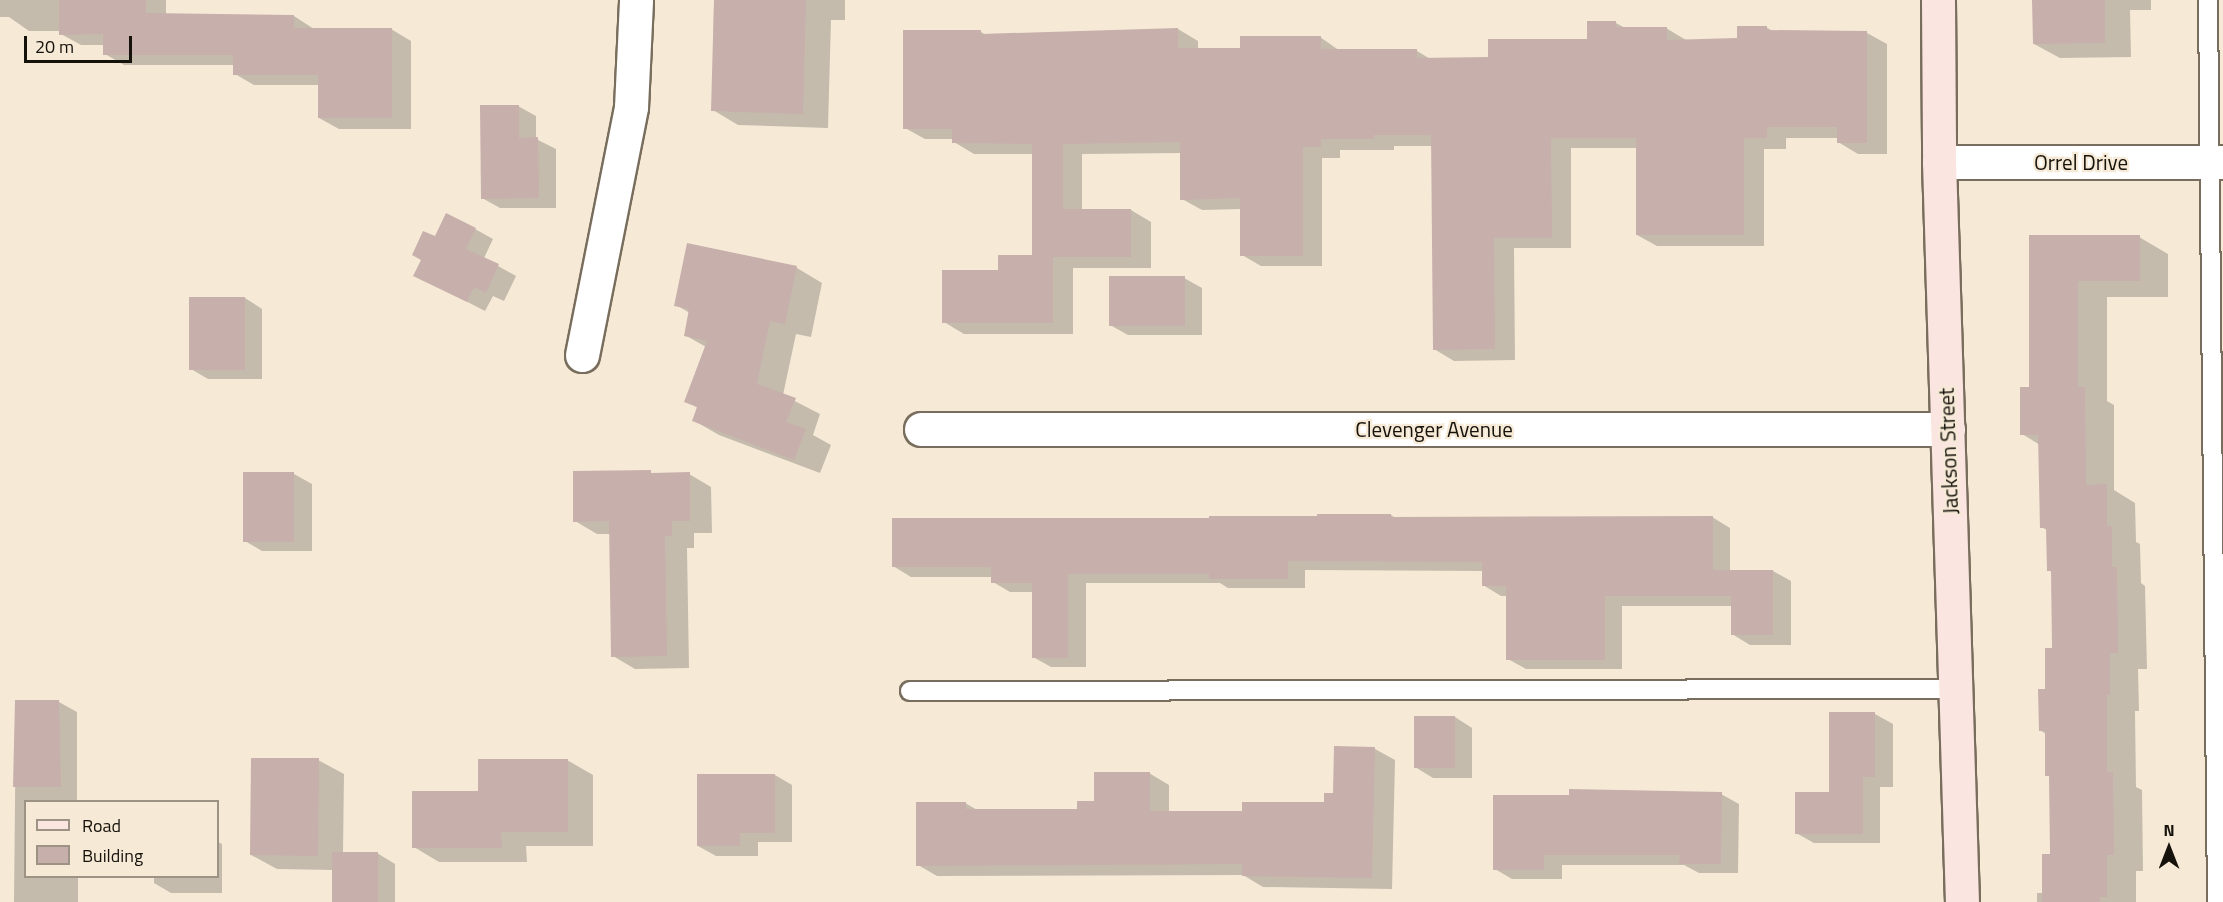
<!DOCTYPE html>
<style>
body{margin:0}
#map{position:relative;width:2223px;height:902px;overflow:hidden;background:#f6ead7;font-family:"Titillium Web",sans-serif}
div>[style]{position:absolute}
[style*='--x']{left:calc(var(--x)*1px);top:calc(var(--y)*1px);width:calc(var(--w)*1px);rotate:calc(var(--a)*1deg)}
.shadow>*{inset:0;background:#0003}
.building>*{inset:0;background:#c7afab}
.roads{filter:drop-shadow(2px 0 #796e5d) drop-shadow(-2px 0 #796e5d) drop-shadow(0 2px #796e5d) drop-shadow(0 -2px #796e5d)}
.lane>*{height:18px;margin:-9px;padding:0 9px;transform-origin:9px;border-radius:9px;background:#fff}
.street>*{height:33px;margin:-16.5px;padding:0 16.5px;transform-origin:16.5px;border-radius:16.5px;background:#fff}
.secondary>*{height:33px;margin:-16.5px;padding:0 16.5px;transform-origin:16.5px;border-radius:16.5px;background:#fbe5e0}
span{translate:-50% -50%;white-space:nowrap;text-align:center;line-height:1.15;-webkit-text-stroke:4.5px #f6ead7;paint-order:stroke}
.street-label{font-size:21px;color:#15110b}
.legend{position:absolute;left:24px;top:800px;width:195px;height:78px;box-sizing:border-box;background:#f6ead7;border:2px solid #9c9385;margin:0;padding:8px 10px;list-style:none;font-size:18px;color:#15110b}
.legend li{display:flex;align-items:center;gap:12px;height:30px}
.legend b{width:30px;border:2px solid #9c9385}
.north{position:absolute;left:2139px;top:818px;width:60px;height:60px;-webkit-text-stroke:4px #f6ead7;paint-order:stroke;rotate:0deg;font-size:16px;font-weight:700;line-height:24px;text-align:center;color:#15110b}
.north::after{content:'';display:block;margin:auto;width:21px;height:27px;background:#15110b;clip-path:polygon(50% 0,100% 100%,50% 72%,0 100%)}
.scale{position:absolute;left:24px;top:36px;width:108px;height:27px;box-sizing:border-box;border:3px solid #15110b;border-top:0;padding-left:8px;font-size:18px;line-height:21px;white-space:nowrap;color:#15110b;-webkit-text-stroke:4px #f6ead7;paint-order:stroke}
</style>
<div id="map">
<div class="shadow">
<div style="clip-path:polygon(0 0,166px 0,166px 15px,294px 16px,314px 29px,391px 29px,411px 41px,411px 129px,339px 129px,319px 118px,319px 85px,254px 85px,235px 74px,235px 65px,124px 65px,105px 54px,105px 45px,81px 45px,61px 34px,61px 31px,29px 31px,9px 17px,0 17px)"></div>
<div style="clip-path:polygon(714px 0,845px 0,845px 20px,831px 20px,828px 128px,738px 125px,713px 110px)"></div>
<div style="clip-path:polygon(2034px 0,2151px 0,2151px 10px,2130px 10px,2131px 57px,2060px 58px,2034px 44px)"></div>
<div style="clip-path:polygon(1616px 23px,1625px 28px,1666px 28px,1686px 40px,1739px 40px,1766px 27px,1774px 32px,1867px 33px,1887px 44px,1887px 154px,1858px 154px,1838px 142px,1838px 138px,1786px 138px,1786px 149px,1764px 149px,1764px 246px,1657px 246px,1637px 235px,1637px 148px,1571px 148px,1571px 248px,1514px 248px,1515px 360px,1454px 361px,1434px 349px,1433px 146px,1394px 146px,1394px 150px,1340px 150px,1340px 158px,1322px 158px,1322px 266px,1261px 266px,1242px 255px,1242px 209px,1202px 210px,1182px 199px,1182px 153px,1082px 154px,1082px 210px,1131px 210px,1151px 222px,1151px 268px,1073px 268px,1073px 334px,964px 334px,944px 322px,1000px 272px,1033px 257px,1033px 154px,974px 154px,954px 142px,954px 139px,925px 139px,905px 128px,981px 32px,986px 35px,1178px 29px,1198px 41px,1198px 50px,1242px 50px,1320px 37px,1340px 51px,1417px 51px,1432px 60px,1489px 58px,1589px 40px)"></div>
<div style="clip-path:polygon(518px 106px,536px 116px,536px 139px,556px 149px,556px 208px,500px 208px,482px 198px)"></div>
<div style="clip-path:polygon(475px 229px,493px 239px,484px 258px,516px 276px,504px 301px,493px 296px,485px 311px,415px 275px)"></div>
<div style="clip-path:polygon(2030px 237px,2139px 237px,2168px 254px,2168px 297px,2107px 297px,2107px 401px,2114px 405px,2114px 490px,2135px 503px,2136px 542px,2140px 544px,2141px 583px,2145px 586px,2147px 669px,2138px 669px,2139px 711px,2135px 711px,2136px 787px,2142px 790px,2143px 871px,2136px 871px,2136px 902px,2037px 902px,2037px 893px,2044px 893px,2051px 856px,2051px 777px,2047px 775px,2046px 734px,2040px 730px,2053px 649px,2052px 572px,2048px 570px,2047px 530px,2041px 527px,2040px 445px,2022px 434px,2030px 388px)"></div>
<div style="clip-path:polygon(689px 245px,797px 268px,822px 283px,811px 337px,796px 334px,783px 395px,820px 414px,813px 435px,831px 445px,820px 473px,719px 435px,693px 420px,698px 408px,686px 401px,706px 347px,685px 335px,690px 313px,676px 305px)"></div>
<div style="clip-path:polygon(1184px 278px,1202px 288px,1202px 335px,1128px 335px,1110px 325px)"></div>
<div style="clip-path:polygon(245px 298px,262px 309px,262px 379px,208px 379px,191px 369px)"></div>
<div style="clip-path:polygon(245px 474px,294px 474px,312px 484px,312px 551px,262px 551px,245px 541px)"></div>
<div style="clip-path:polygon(689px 474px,711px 487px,712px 533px,694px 533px,694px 548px,687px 548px,689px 668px,635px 669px,613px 656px,611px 534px,597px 534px,575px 521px)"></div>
<div style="clip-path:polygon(1391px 515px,1397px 519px,1712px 517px,1730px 528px,1730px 571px,1773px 571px,1791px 581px,1791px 645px,1750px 645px,1732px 634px,1732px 606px,1622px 606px,1622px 669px,1526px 669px,1508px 659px,1508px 596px,1501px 596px,1483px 585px,1483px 571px,1305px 570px,1305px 588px,1228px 588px,1220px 583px,1086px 583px,1086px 667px,1051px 667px,1033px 657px,1033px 592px,1010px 592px,993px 582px,993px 577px,911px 577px,893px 566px,1319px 517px)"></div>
<div style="clip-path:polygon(16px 702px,59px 702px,77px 712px,77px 802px,26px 802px,26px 876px,78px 876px,78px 902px,14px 902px)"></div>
<div style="clip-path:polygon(1875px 714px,1893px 724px,1893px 787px,1880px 787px,1880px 843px,1814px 843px,1796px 833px,1831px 794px)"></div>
<div style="clip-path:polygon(1455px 717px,1472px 728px,1472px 778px,1433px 778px,1415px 767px)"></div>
<div style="clip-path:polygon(1375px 749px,1395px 760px,1392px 889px,1263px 887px,1243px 875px,937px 876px,918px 865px,965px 803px,979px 811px,1079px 811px,1149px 773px,1169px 785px,1169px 812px,1244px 812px,1325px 803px)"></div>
<div style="clip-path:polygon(318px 760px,344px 774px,343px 853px,377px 853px,395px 864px,395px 902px,333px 902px,333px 870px,277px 869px,251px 855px)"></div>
<div style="clip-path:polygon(567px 760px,593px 775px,593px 846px,526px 846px,527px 862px,439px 862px,414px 847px,480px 792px)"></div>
<div style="clip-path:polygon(775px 775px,792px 785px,792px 842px,758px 842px,758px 856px,716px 856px,698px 846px)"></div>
<div style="clip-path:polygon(1721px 794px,1739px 804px,1738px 873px,1699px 873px,1684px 865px,1562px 865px,1562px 879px,1512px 879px,1495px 869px)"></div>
<div style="clip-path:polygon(218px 842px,222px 844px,222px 893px,171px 893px,154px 883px,154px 876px,218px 876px)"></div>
</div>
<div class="building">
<div style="clip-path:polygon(59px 0,146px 0,146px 13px,294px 15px,294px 28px,392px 28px,392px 118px,318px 118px,318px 75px,233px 75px,233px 55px,103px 55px,103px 34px,59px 35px)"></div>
<div style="clip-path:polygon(714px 0,806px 0,803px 114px,711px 111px)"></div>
<div style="clip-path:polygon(2032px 0,2105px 0,2105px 43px,2033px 44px)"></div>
<div style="clip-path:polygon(1587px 21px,1616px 21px,1616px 27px,1667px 27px,1667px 40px,1737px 38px,1737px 26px,1767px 26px,1767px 30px,1867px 31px,1867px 143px,1837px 143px,1837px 127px,1767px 127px,1767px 138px,1744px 138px,1744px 235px,1636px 235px,1636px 138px,1551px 138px,1552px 238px,1494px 238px,1495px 349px,1433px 350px,1431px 135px,1374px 135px,1374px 139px,1321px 139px,1321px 147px,1303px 147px,1303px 256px,1240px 256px,1240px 198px,1180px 200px,1180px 142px,1063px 144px,1063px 209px,1131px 209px,1131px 257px,1053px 257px,1053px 323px,942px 323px,942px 270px,998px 270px,998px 255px,1032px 255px,1032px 144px,952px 143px,952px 129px,903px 129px,903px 30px,981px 30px,981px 34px,1178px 28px,1178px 48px,1240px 48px,1240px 36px,1321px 36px,1321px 49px,1417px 49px,1417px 58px,1488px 57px,1488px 39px,1587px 39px)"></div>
<div style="clip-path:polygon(480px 105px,519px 105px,519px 138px,538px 137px,539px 198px,481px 199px)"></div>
<div style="clip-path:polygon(446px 213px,476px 228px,466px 249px,499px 264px,486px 293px,474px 287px,467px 302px,413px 276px,421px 260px,412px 255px,423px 231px,435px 236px)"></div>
<div style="clip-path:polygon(2029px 235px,2140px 235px,2140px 281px,2078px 281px,2078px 387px,2085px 387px,2086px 485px,2107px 484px,2107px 526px,2112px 526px,2112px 567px,2117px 567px,2118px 653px,2110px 653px,2110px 695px,2107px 695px,2107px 772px,2113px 772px,2114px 855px,2107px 855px,2107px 897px,2100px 897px,2100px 902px,2042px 902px,2042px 854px,2050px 854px,2049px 776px,2045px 776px,2045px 731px,2039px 731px,2038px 689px,2045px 689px,2045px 648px,2052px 648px,2051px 571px,2047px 571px,2046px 528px,2040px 528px,2038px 435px,2020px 435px,2020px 387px,2029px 387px)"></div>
<div style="clip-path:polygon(687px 243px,797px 266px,785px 324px,770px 321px,757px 384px,796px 398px,786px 422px,806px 429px,794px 460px,692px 421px,697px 407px,684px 402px,707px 341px,684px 336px,689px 309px,674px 306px)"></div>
<div style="clip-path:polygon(1109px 276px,1185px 276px,1185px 326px,1109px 326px)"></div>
<div style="clip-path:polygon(189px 297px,245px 297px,245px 370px,189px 370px)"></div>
<div style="clip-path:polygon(651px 470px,651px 473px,690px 472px,690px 521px,672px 521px,672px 536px,665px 536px,667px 656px,611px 657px,609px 521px,573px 522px,573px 471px)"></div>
<div style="clip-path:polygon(243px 472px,294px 472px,294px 542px,243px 542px)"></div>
<div style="clip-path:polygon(1317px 514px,1391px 514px,1391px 517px,1713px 516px,1713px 570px,1773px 570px,1773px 635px,1731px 635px,1731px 596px,1605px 596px,1605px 660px,1506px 660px,1506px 586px,1482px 586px,1482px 562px,1288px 561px,1288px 579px,1209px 579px,1209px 574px,1068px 574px,1068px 658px,1032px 658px,1032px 583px,991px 583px,991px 567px,892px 567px,892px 518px,1209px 518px,1209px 516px,1317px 516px)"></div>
<div style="clip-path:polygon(15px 700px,59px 700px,61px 787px,13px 787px)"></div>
<div style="clip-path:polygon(1829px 712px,1875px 712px,1875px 777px,1863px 777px,1863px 834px,1795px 834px,1795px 792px,1829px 792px)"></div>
<div style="clip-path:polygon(1414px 716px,1455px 716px,1455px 768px,1414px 768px)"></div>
<div style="clip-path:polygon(1334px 746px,1375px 747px,1372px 878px,1242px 876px,1242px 864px,916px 866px,916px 802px,966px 802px,966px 809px,1077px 809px,1077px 801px,1094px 801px,1094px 772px,1150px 772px,1150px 811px,1242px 811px,1242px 802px,1324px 802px,1324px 793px,1333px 793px)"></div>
<div style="clip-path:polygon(251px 758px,319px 758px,318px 856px,250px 855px)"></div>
<div style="clip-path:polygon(478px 759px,568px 759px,568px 832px,501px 832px,502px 848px,412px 848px,412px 791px,478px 791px)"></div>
<div style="clip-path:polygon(697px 774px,775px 774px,775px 833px,740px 833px,740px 846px,697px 846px)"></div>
<div style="clip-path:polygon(1569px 789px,1722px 792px,1721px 864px,1679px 864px,1680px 855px,1544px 855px,1544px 870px,1493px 870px,1493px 795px,1569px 795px)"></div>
<div style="clip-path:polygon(332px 852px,378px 852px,378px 902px,332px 902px)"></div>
</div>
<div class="roads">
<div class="lane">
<div style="--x:2208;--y:0;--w:902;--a:89.43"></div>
<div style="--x:910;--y:691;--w:1045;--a:-0.11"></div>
</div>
<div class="street">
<div style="--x:1939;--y:162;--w:284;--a:0"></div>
<div style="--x:582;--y:355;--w:253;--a:-78.8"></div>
<div style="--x:631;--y:107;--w:107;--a:-87.3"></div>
<div style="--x:921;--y:429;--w:1027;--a:0"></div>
</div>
<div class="secondary">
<div style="--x:1938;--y:0;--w:162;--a:89.6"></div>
<div style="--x:1939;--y:162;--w:740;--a:88.22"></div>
</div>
</div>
<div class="street-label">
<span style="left:2081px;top:162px">Orrel Drive</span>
<span style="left:1434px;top:429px">Clevenger Avenue</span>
<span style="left:1948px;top:451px;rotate:-92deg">Jackson Street</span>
</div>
<ul class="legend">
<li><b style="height:8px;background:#fbe5e0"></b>Road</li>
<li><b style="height:16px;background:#c7afab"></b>Building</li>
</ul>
<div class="north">N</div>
<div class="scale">20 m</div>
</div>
